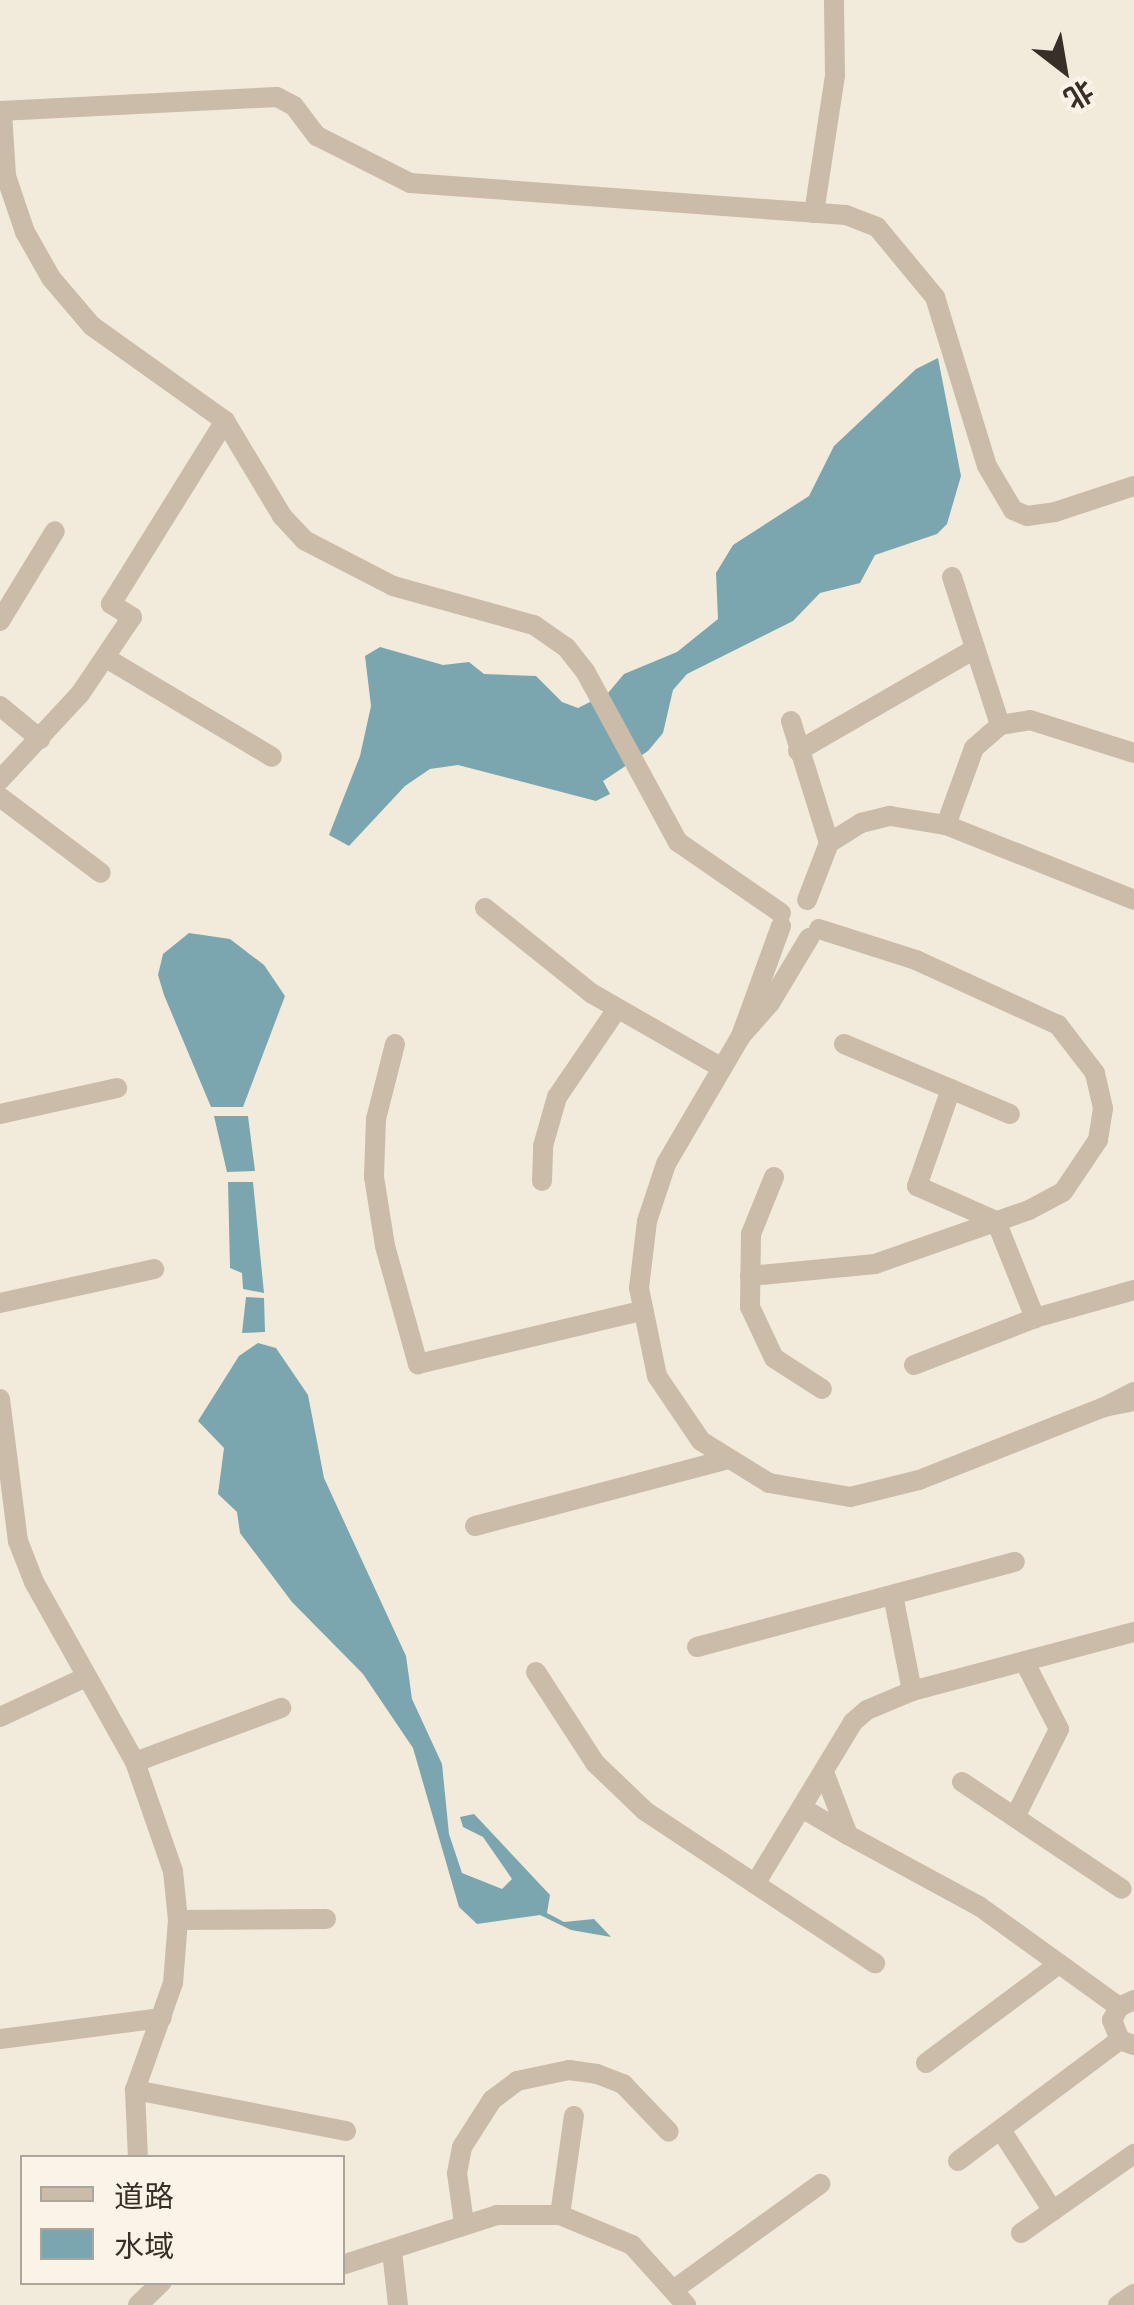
<!DOCTYPE html>
<meta charset="utf-8">
<style>
body{margin:0}
#map{position:relative;width:1134px;height:2305px;overflow:hidden;background:#f2ebdc;font-family:Manrope,"Noto Sans SC",sans-serif}
div>[style]{position:absolute}
[style*='--x']{left:calc(var(--x)*1px);top:calc(var(--y)*1px);width:calc(var(--w)*1px);rotate:calc(var(--a)*1deg)}
.water>*{inset:0;background:#7ba6af}
.minor>*{height:20px;margin:-10px;padding:0 10px;transform-origin:10px;border-radius:10px;background:#cabca8}
span{translate:-50% -50%;white-space:nowrap;text-align:center;line-height:1.15;-webkit-text-stroke:9px #faf4e8;paint-order:stroke}
.legend{position:absolute;left:20px;top:2155px;width:325px;height:130px;box-sizing:border-box;background:#faf4e8;border:2px solid #aca59b;margin:0;padding:12px 18px;list-style:none;font-size:30px;color:#372f28}
.legend li{display:flex;align-items:center;gap:20px;height:50px}
.legend b{width:50px;border:2px solid #aca59b}
.north{position:absolute;left:1014px;top:20px;width:100px;height:100px;-webkit-text-stroke:8px #faf4e8;paint-order:stroke;rotate:149deg;font-size:28px;font-weight:700;line-height:40px;text-align:center;color:#372f28}
.north::after{content:'';display:block;margin:auto;width:35px;height:45px;background:#372f28;clip-path:polygon(50% 0,100% 100%,50% 72%,0 100%)}
</style>
<div id="map">
<div class="water">
<div style="clip-path:polygon(938px 358px,961px 476px,947px 524px,937px 534px,875px 555px,860px 583px,820px 593px,793px 621px,687px 674px,673px 690px,663px 733px,648px 751px,603px 781px,610px 794px,596px 801px,458px 765px,430px 769px,405px 786px,349px 846px,329px 835px,360px 756px,371px 706px,365px 656px,380px 647px,443px 665px,469px 662px,484px 674px,536px 676px,562px 702px,578px 708px,608px 693px,624px 674px,677px 652px,718px 619px,716px 573px,733px 545px,809px 496px,834px 446px,916px 369px)"></div>
<div style="clip-path:polygon(189px 933px,230px 939px,264px 965px,285px 996px,243px 1107px,211px 1107px,164px 995px,158px 975px,163px 954px)"></div>
<div style="clip-path:polygon(214px 1116px,248px 1116px,255px 1171px,227px 1172px)"></div>
<div style="clip-path:polygon(228px 1182px,253px 1182px,264px 1293px,243px 1289px,242px 1273px,230px 1268px)"></div>
<div style="clip-path:polygon(246px 1297px,264px 1298px,265px 1332px,242px 1333px)"></div>
<div style="clip-path:polygon(258px 1343px,276px 1348px,308px 1395px,324px 1478px,406px 1656px,412px 1699px,442px 1764px,449px 1834px,462px 1873px,502px 1889px,512px 1879px,483px 1837px,463px 1827px,460px 1817px,474px 1814px,550px 1895px,547px 1913px,564px 1922px,594px 1919px,611px 1937px,571px 1930px,540px 1915px,477px 1924px,459px 1907px,413px 1748px,363px 1674px,292px 1602px,240px 1533px,237px 1512px,218px 1494px,224px 1448px,198px 1421px,239px 1356px)"></div>
</div>
<div class="minor">
<div style="--x:0;--y:111;--w:277;--a:-2.9"></div>
<div style="--x:277;--y:97;--w:19;--a:28"></div>
<div style="--x:294;--y:106;--w:38;--a:53"></div>
<div style="--x:317;--y:136;--w:104;--a:26.8"></div>
<div style="--x:410;--y:183;--w:437;--a:4.2"></div>
<div style="--x:846;--y:215;--w:33;--a:21"></div>
<div style="--x:877;--y:227;--w:91;--a:50.4"></div>
<div style="--x:935;--y:297;--w:177;--a:72.9"></div>
<div style="--x:987;--y:466;--w:51;--a:59.4"></div>
<div style="--x:1013;--y:510;--w:15;--a:23"></div>
<div style="--x:1027;--y:516;--w:28;--a:-8"></div>
<div style="--x:1055;--y:512;--w:83;--a:-18.2"></div>
<div style="--x:2;--y:112;--w:64;--a:86.4"></div>
<div style="--x:6;--y:176;--w:59;--a:71.3"></div>
<div style="--x:25;--y:232;--w:53;--a:60.5"></div>
<div style="--x:51;--y:278;--w:63;--a:49.5"></div>
<div style="--x:92;--y:326;--w:163;--a:35.5"></div>
<div style="--x:225;--y:421;--w:111;--a:59"></div>
<div style="--x:282;--y:516;--w:33;--a:47"></div>
<div style="--x:304;--y:540;--w:100;--a:27.3"></div>
<div style="--x:393;--y:586;--w:146;--a:15.5"></div>
<div style="--x:534;--y:625;--w:39;--a:35"></div>
<div style="--x:566;--y:647;--w:31;--a:52"></div>
<div style="--x:585;--y:671;--w:195;--a:61.5"></div>
<div style="--x:678;--y:842;--w:125;--a:34.6"></div>
<div style="--x:814;--y:213;--w:140;--a:-81.3"></div>
<div style="--x:835;--y:75;--w:75;--a:-90.8"></div>
<div style="--x:952;--y:577;--w:156;--a:72"></div>
<div style="--x:0;--y:621;--w:105;--a:-58.6"></div>
<div style="--x:106;--y:658;--w:193;--a:30.8"></div>
<div style="--x:0;--y:706;--w:52;--a:39.5"></div>
<div style="--x:791;--y:721;--w:128;--a:72.7"></div>
<div style="--x:798;--y:751;--w:202;--a:-30"></div>
<div style="--x:0;--y:780;--w:117;--a:-47.1"></div>
<div style="--x:80;--y:694;--w:93;--a:-56"></div>
<div style="--x:132;--y:617;--w:25;--a:-148"></div>
<div style="--x:111;--y:604;--w:216;--a:-58.1"></div>
<div style="--x:0;--y:797;--w:126;--a:37"></div>
<div style="--x:946;--y:825;--w:82;--a:-70"></div>
<div style="--x:974;--y:748;--w:35;--a:-41"></div>
<div style="--x:1000;--y:725;--w:30;--a:-9"></div>
<div style="--x:1030;--y:720;--w:109;--a:17.6"></div>
<div style="--x:807;--y:900;--w:61;--a:-68.9"></div>
<div style="--x:829;--y:843;--w:38;--a:-32"></div>
<div style="--x:861;--y:823;--w:30;--a:-14"></div>
<div style="--x:890;--y:816;--w:57;--a:9.1"></div>
<div style="--x:946;--y:825;--w:202;--a:21.7"></div>
<div style="--x:485;--y:908;--w:136;--a:38.7"></div>
<div style="--x:591;--y:993;--w:151;--a:29.8"></div>
<div style="--x:781;--y:926;--w:117;--a:110"></div>
<div style="--x:741;--y:1036;--w:44;--a:-48.7"></div>
<div style="--x:770;--y:1003;--w:76;--a:-59"></div>
<div style="--x:741;--y:1036;--w:148;--a:120.4"></div>
<div style="--x:666;--y:1164;--w:60;--a:108.4"></div>
<div style="--x:647;--y:1221;--w:67;--a:96.8"></div>
<div style="--x:639;--y:1288;--w:90;--a:78.4"></div>
<div style="--x:657;--y:1376;--w:78;--a:55.9"></div>
<div style="--x:701;--y:1441;--w:80;--a:31.7"></div>
<div style="--x:769;--y:1483;--w:82;--a:9.8"></div>
<div style="--x:850;--y:1497;--w:71;--a:-13.8"></div>
<div style="--x:919;--y:1480;--w:199;--a:-21.5"></div>
<div style="--x:395;--y:1044;--w:77;--a:104.2"></div>
<div style="--x:376;--y:1119;--w:58;--a:92"></div>
<div style="--x:374;--y:1177;--w:70;--a:80.9"></div>
<div style="--x:385;--y:1246;--w:123;--a:74.4"></div>
<div style="--x:418;--y:1364;--w:228;--a:-13.4"></div>
<div style="--x:844;--y:1044;--w:180;--a:22.9"></div>
<div style="--x:951;--y:1089;--w:103;--a:109.3"></div>
<div style="--x:917;--y:1186;--w:86;--a:23.9"></div>
<div style="--x:996;--y:1221;--w:105;--a:68.1"></div>
<div style="--x:0;--y:1114;--w:120;--a:-12.5"></div>
<div style="--x:774;--y:1177;--w:61;--a:112"></div>
<div style="--x:751;--y:1234;--w:73;--a:90.8"></div>
<div style="--x:750;--y:1307;--w:56;--a:64.8"></div>
<div style="--x:774;--y:1358;--w:57;--a:32.9"></div>
<div style="--x:542;--y:1181;--w:35;--a:-88"></div>
<div style="--x:543;--y:1146;--w:51;--a:-74.1"></div>
<div style="--x:557;--y:1097;--w:107;--a:-55.7"></div>
<div style="--x:750;--y:1276;--w:126;--a:-5.5"></div>
<div style="--x:875;--y:1264;--w:163;--a:-19.3"></div>
<div style="--x:1029;--y:1210;--w:38;--a:-28"></div>
<div style="--x:1063;--y:1192;--w:63;--a:-56.1"></div>
<div style="--x:1098;--y:1140;--w:32;--a:-81"></div>
<div style="--x:1103;--y:1108;--w:36;--a:-103"></div>
<div style="--x:1095;--y:1073;--w:61;--a:-127.6"></div>
<div style="--x:1058;--y:1025;--w:156;--a:-155.4"></div>
<div style="--x:916;--y:960;--w:102;--a:-162.3"></div>
<div style="--x:0;--y:1303;--w:158;--a:-12.4"></div>
<div style="--x:914;--y:1365;--w:130;--a:-21.2"></div>
<div style="--x:1035;--y:1318;--w:103;--a:-15.8"></div>
<div style="--x:1134;--y:1392;--w:34;--a:153"></div>
<div style="--x:1104;--y:1407;--w:31;--a:-11"></div>
<div style="--x:0;--y:1399;--w:143;--a:82.8"></div>
<div style="--x:18;--y:1541;--w:44;--a:68.7"></div>
<div style="--x:34;--y:1582;--w:206;--a:60.7"></div>
<div style="--x:135;--y:1762;--w:115;--a:70.8"></div>
<div style="--x:173;--y:1871;--w:49;--a:84.2"></div>
<div style="--x:178;--y:1920;--w:63;--a:94.5"></div>
<div style="--x:173;--y:1983;--w:114;--a:109.6"></div>
<div style="--x:135;--y:2090;--w:68;--a:87.5"></div>
<div style="--x:475;--y:1526;--w:258;--a:-14.8"></div>
<div style="--x:893;--y:1595;--w:98;--a:78.8"></div>
<div style="--x:697;--y:1647;--w:329;--a:-15"></div>
<div style="--x:536;--y:1672;--w:108;--a:57"></div>
<div style="--x:595;--y:1763;--w:69;--a:43.8"></div>
<div style="--x:645;--y:1811;--w:276;--a:33.5"></div>
<div style="--x:0;--y:1717;--w:95;--a:-24.9"></div>
<div style="--x:135;--y:1762;--w:156;--a:-20.3"></div>
<div style="--x:962;--y:1782;--w:192;--a:33.8"></div>
<div style="--x:802;--y:1808;--w:53;--a:30.4"></div>
<div style="--x:848;--y:1835;--w:67;--a:-110.9"></div>
<div style="--x:1015;--y:1817;--w:98;--a:-63.4"></div>
<div style="--x:1059;--y:1729;--w:76;--a:-117.2"></div>
<div style="--x:848;--y:1835;--w:149;--a:28.5"></div>
<div style="--x:979;--y:1906;--w:173;--a:35.8"></div>
<div style="--x:755;--y:1884;--w:189;--a:-58.8"></div>
<div style="--x:853;--y:1722;--w:18;--a:-41"></div>
<div style="--x:867;--y:1710;--w:49;--a:-22.9"></div>
<div style="--x:912;--y:1691;--w:230;--a:-14.9"></div>
<div style="--x:178;--y:1920;--w:148;--a:-0.4"></div>
<div style="--x:1134;--y:2000;--w:17;--a:155"></div>
<div style="--x:1119;--y:2007;--w:15;--a:118"></div>
<div style="--x:1112;--y:2020;--w:22;--a:68"></div>
<div style="--x:1120;--y:2040;--w:15;--a:20"></div>
<div style="--x:0;--y:2039;--w:163;--a:-7.4"></div>
<div style="--x:926;--y:2063;--w:166;--a:-36.7"></div>
<div style="--x:135;--y:2090;--w:215;--a:11"></div>
<div style="--x:1001;--y:2130;--w:96;--a:57.3"></div>
<div style="--x:958;--y:2161;--w:202;--a:-36.8"></div>
<div style="--x:560;--y:2215;--w:100;--a:-82"></div>
<div style="--x:464;--y:2223;--w:50;--a:-98"></div>
<div style="--x:457;--y:2173;--w:26;--a:-79"></div>
<div style="--x:462;--y:2147;--w:56;--a:-57.4"></div>
<div style="--x:492;--y:2100;--w:31;--a:-37"></div>
<div style="--x:517;--y:2081;--w:53;--a:-11.9"></div>
<div style="--x:569;--y:2070;--w:28;--a:8"></div>
<div style="--x:597;--y:2074;--w:28;--a:21"></div>
<div style="--x:623;--y:2084;--w:66;--a:46.2"></div>
<div style="--x:1021;--y:2233;--w:138;--a:-35"></div>
<div style="--x:392;--y:2251;--w:54;--a:83.7"></div>
<div style="--x:342;--y:2265;--w:163;--a:-17.9"></div>
<div style="--x:497;--y:2215;--w:63;--a:0"></div>
<div style="--x:560;--y:2215;--w:78;--a:22.6"></div>
<div style="--x:632;--y:2245;--w:81;--a:48"></div>
<div style="--x:676;--y:2288;--w:178;--a:-35.8"></div>
<div style="--x:138;--y:2305;--w:33;--a:-44"></div>
<div style="--x:1118;--y:2305;--w:19;--a:-35"></div>
</div>
<ul class="legend">
<li><b style="height:12px;background:#cabca8"></b>道路</li>
<li><b style="height:28px;background:#7ba6af"></b>水域</li>
</ul>
<div class="north">北</div>
</div>
